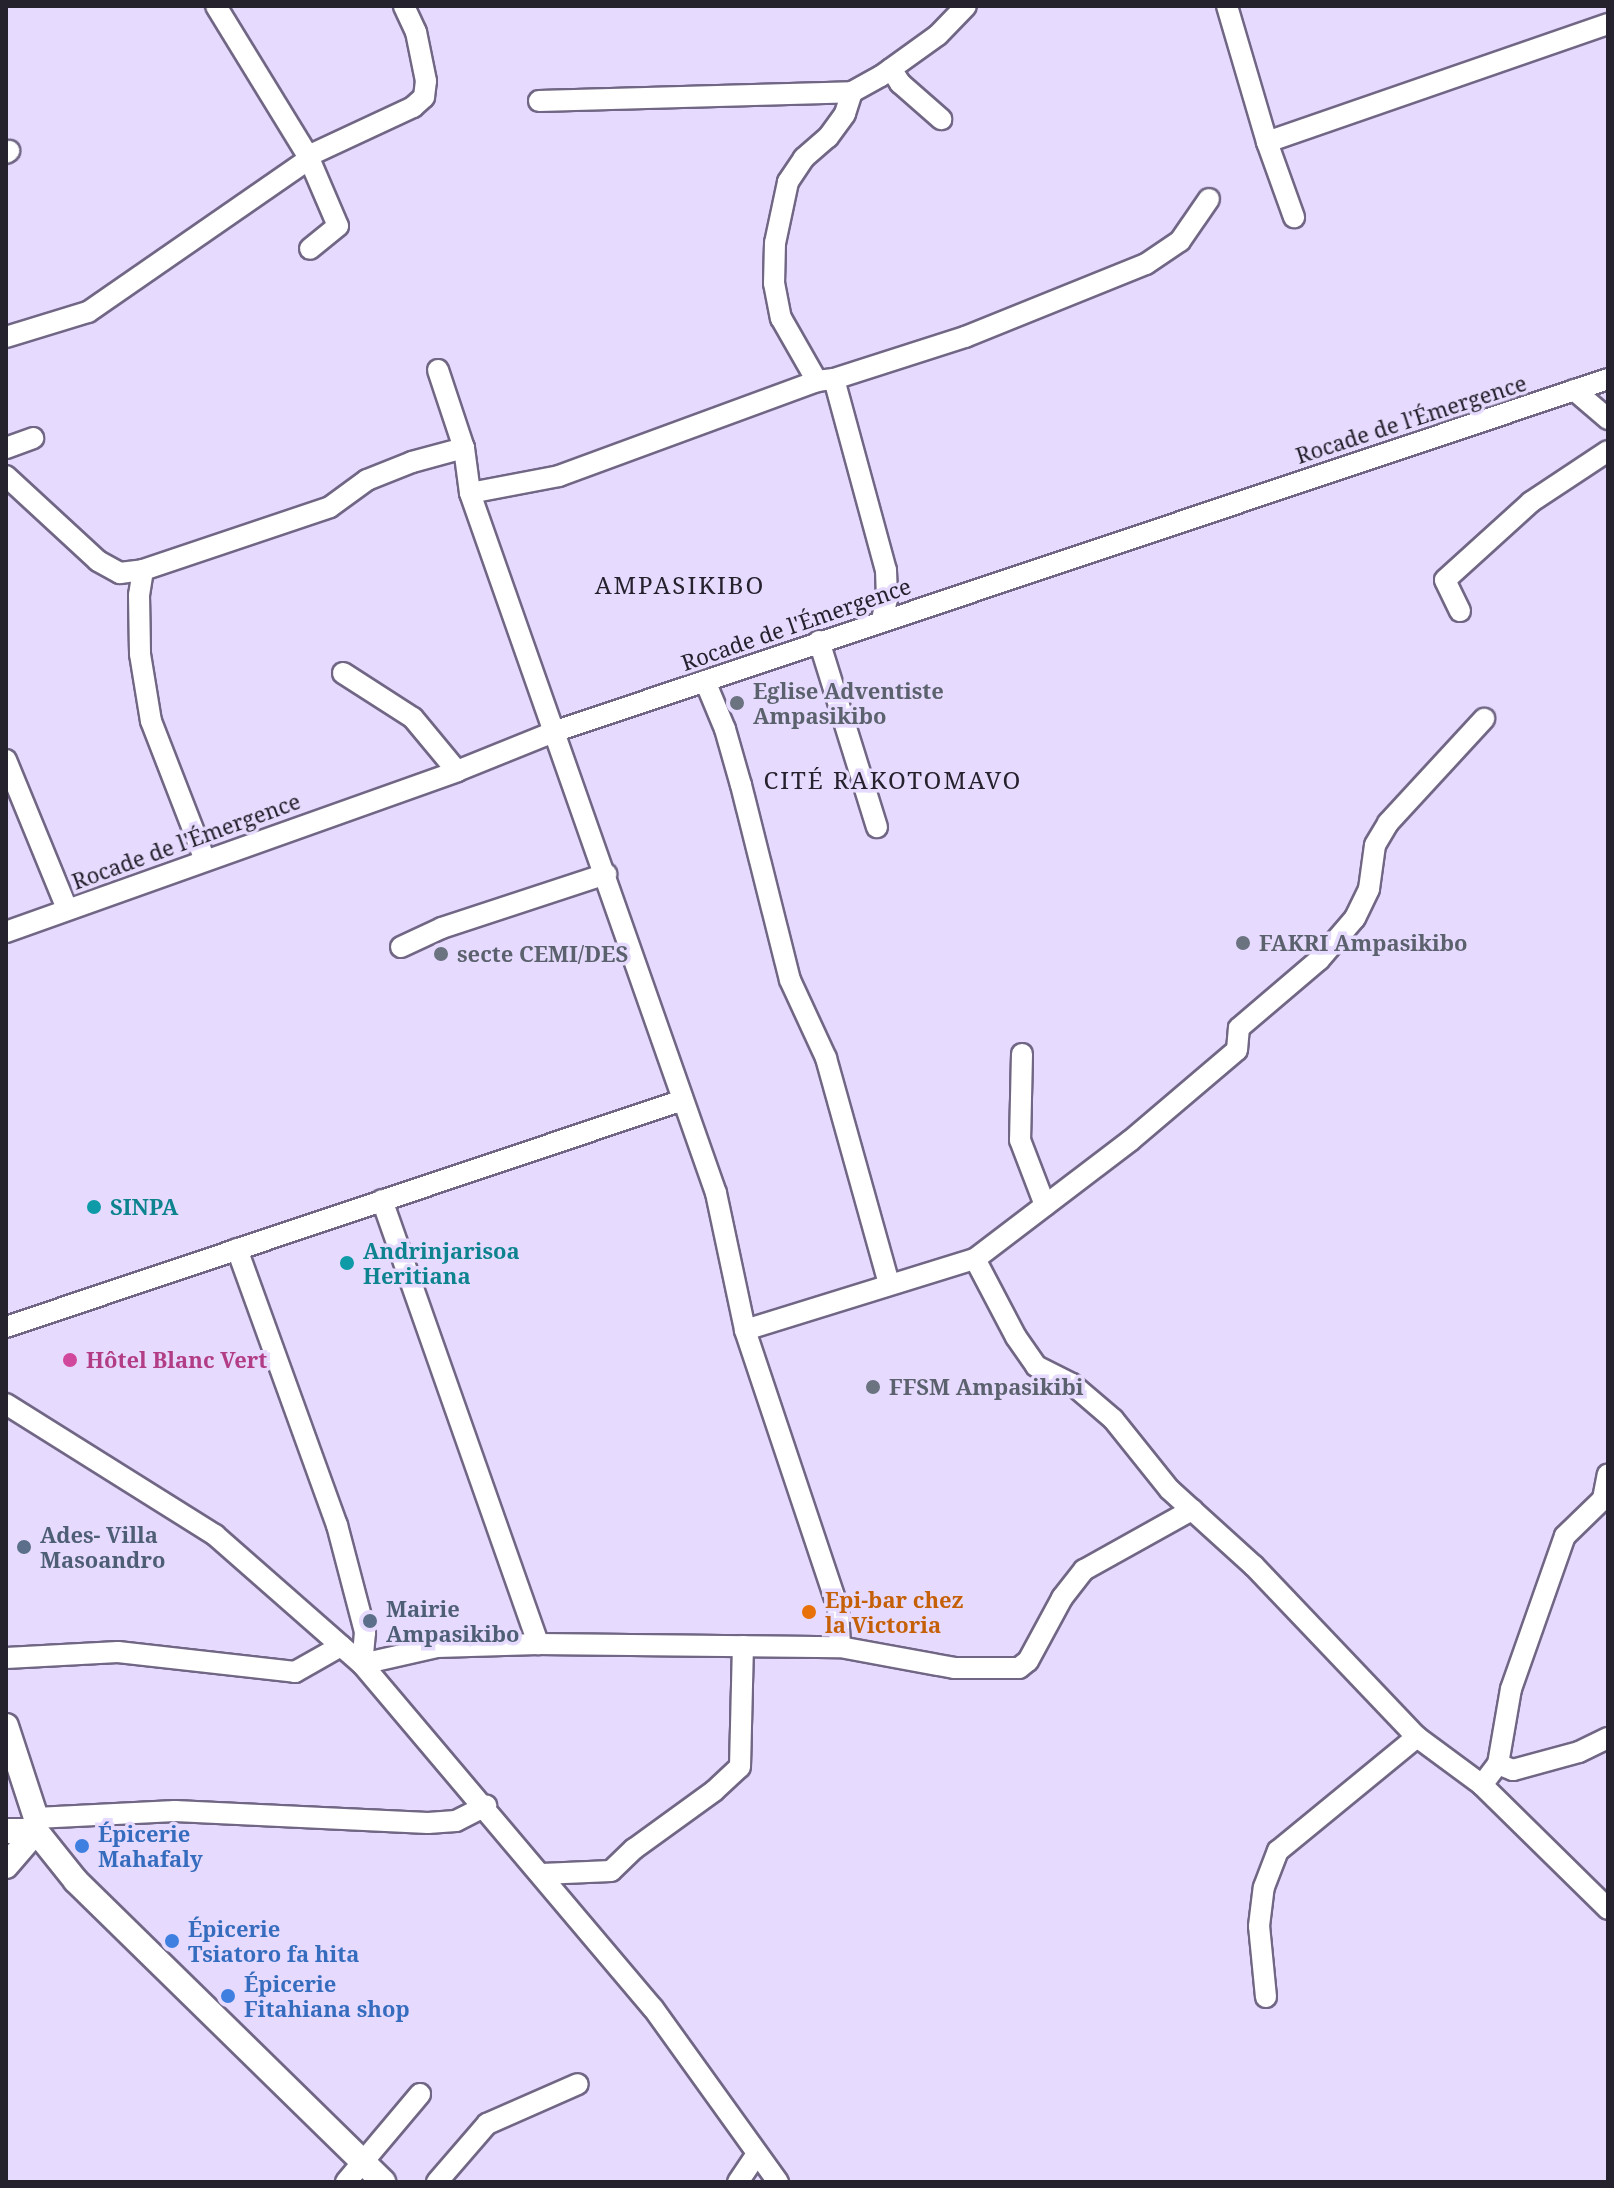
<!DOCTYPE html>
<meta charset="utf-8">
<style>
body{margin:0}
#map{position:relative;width:1614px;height:2188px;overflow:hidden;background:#e6dbfe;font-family:"Noto Serif",serif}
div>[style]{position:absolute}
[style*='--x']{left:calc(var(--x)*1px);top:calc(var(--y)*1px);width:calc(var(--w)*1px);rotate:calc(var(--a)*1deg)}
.roads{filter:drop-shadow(2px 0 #716785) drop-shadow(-2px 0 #716785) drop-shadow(0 2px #716785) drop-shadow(0 -2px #716785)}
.minor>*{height:20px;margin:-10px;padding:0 10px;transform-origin:10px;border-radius:10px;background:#fff}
.major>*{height:24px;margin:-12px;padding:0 12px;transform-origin:12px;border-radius:12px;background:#fff}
.dots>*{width:22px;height:22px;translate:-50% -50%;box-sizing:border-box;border:4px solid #e6dbfe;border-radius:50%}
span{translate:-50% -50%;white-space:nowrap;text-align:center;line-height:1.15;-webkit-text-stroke:7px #e6dbfe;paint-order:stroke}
.street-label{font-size:22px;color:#25212d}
.worship-label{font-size:22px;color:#5b616d;font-weight:700}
.left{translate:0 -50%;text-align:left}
.culture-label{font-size:22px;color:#0d838f;font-weight:700}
.hotel-label{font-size:22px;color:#b23c85;font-weight:700}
.service-label{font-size:22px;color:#4e5e75;font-weight:700}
.food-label{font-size:22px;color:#c56008;font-weight:700}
.shop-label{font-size:22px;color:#366cbe;font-weight:700}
.neighbourhood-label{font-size:24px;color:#25212d;letter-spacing:2px}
.frame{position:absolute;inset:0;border:8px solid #25212d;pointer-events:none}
</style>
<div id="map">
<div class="roads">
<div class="minor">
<div style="--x:216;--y:6;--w:176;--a:58.5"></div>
<div style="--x:308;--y:156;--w:76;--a:66.8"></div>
<div style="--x:338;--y:226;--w:36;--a:141"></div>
<div style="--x:1227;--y:6;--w:142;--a:73.6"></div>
<div style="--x:1267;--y:142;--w:80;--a:70.2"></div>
<div style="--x:891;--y:69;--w:17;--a:57"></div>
<div style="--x:900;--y:83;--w:55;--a:41.3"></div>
<div style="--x:852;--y:92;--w:23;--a:108"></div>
<div style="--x:845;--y:114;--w:29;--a:126"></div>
<div style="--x:828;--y:137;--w:32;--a:139"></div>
<div style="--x:804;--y:158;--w:29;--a:124"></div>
<div style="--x:788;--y:182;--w:62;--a:102"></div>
<div style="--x:775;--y:243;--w:40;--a:91.4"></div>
<div style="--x:774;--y:283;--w:36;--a:79"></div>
<div style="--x:781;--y:318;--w:73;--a:60.3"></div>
<div style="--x:817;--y:381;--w:17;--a:-7"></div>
<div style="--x:834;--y:379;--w:198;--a:74.8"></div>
<div style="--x:886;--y:570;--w:29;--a:88"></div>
<div style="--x:887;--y:599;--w:21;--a:104"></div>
<div style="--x:539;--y:101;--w:313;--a:-1.6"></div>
<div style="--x:852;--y:92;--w:33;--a:-29"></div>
<div style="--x:881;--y:76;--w:70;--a:-35.7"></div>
<div style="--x:938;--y:35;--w:40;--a:-46"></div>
<div style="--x:1267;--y:142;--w:361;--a:-19.1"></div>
<div style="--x:6;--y:153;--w:4;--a:-34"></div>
<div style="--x:308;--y:156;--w:116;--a:-25"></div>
<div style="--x:413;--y:107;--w:15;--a:-42"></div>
<div style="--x:424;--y:97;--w:16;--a:-83"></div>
<div style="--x:426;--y:81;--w:50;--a:-101.5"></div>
<div style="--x:416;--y:32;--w:29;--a:-115"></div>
<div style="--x:6;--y:337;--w:86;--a:-17"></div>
<div style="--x:88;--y:312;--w:269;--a:-34.7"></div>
<div style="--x:438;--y:370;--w:82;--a:71.6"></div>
<div style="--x:464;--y:448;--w:45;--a:82.4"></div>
<div style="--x:470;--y:493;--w:742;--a:70.64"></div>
<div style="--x:716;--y:1193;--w:140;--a:78"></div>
<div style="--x:745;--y:1330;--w:293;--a:71.5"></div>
<div style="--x:838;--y:1608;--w:39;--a:87"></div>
<div style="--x:834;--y:379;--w:138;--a:-17.8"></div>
<div style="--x:965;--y:337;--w:195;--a:-22"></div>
<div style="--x:1146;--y:264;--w:41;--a:-34.1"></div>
<div style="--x:1180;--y:241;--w:51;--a:-55.4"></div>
<div style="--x:1574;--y:390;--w:45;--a:40.5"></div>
<div style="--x:6;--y:448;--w:29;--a:-20"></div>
<div style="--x:6;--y:476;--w:125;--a:42.7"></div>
<div style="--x:98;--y:561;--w:25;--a:29"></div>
<div style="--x:120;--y:573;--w:23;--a:-7"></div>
<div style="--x:143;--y:570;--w:197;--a:-18.6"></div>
<div style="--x:330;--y:507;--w:46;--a:-36.1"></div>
<div style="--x:367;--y:480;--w:48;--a:-21.8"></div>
<div style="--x:412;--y:462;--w:54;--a:-15.1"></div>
<div style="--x:470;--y:493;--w:91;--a:-10.8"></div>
<div style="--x:559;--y:476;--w:275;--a:-20.2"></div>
<div style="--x:143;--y:570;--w:25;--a:99"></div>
<div style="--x:139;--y:595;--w:59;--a:89"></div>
<div style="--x:140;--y:654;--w:68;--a:80.7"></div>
<div style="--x:151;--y:721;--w:149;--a:68.8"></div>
<div style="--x:1460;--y:611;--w:34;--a:-116"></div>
<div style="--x:1445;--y:580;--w:116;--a:-42.2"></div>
<div style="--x:1531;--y:502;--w:92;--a:-33.5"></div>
<div style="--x:819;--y:641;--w:195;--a:72.7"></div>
<div style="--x:343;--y:673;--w:83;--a:32.7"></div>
<div style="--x:413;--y:718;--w:69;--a:50.3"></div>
<div style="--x:705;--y:681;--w:52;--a:67.4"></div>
<div style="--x:725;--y:729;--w:58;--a:74.1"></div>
<div style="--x:741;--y:785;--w:201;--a:75.9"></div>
<div style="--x:790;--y:980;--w:86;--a:65.2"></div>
<div style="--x:826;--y:1058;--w:234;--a:74.4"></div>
<div style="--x:6;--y:760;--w:161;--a:67.7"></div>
<div style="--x:6;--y:932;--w:479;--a:-19.6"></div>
<div style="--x:457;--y:771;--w:107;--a:-22"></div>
<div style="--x:556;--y:731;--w:1109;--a:-18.5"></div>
<div style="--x:401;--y:947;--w:45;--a:-24.9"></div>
<div style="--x:442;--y:928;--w:173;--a:-18.2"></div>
<div style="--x:1022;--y:1054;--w:86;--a:91.3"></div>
<div style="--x:1020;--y:1140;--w:70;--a:69"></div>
<div style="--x:382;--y:1200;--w:471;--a:70.6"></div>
<div style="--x:237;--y:1249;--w:294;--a:70.1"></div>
<div style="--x:337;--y:1525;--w:111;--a:75.3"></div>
<div style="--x:365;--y:1632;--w:32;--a:95"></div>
<div style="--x:362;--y:1664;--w:77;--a:-12.8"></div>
<div style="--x:437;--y:1647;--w:101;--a:-1.7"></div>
<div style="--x:538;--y:1644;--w:302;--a:0.6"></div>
<div style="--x:840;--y:1647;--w:116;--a:10.4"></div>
<div style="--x:954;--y:1668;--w:65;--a:0"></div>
<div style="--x:1019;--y:1668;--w:11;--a:-38"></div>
<div style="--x:1028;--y:1661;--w:72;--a:-61.6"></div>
<div style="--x:1062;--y:1598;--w:36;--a:-52"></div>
<div style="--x:1084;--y:1570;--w:124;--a:-29.1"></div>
<div style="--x:975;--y:1259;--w:88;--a:62.3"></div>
<div style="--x:1016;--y:1337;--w:35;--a:55"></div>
<div style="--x:1036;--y:1366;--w:40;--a:26.6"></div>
<div style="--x:1072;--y:1384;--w:54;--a:40.5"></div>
<div style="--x:1113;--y:1419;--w:90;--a:51.3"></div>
<div style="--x:1169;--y:1489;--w:115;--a:42.2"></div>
<div style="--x:1254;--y:1566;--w:236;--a:46.4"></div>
<div style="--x:1417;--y:1737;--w:81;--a:36.4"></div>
<div style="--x:1482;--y:1785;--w:177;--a:44.5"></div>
<div style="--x:6;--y:1327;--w:714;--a:-18.54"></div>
<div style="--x:745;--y:1330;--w:241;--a:-17.2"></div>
<div style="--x:975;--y:1259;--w:195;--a:-37.3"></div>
<div style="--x:1130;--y:1141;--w:140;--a:-40.4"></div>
<div style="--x:1237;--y:1050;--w:22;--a:-85"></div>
<div style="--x:1239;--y:1028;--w:105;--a:-40.4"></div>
<div style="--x:1319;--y:960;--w:55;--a:-49.4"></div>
<div style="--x:1355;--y:918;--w:32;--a:-64"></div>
<div style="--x:1369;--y:889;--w:44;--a:-82.2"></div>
<div style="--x:1375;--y:845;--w:26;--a:-59"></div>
<div style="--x:1388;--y:823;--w:142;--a:-47.3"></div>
<div style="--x:6;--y:1404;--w:247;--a:32.1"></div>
<div style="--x:215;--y:1535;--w:196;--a:41.3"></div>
<div style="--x:362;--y:1664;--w:451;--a:49.8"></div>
<div style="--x:653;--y:2008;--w:214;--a:54.3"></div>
<div style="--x:6;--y:1658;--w:112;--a:-3.1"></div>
<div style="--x:118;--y:1652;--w:178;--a:6.4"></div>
<div style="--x:295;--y:1672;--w:53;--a:-29.5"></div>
<div style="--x:1498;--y:1764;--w:16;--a:22"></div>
<div style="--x:1513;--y:1770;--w:68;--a:-15.3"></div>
<div style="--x:1579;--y:1752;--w:32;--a:-26"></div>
<div style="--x:1482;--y:1785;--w:26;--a:-53"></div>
<div style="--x:1498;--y:1764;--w:76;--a:-80.2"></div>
<div style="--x:1511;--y:1689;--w:162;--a:-70.6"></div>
<div style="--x:1565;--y:1536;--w:53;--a:-44.2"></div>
<div style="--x:1603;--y:1499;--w:25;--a:-79"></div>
<div style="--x:36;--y:1818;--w:139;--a:-2.9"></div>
<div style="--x:175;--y:1811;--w:253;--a:2.7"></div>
<div style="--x:428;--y:1823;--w:28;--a:-4"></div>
<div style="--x:456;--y:1821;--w:34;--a:-27"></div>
<div style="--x:542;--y:1874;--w:69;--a:-2.5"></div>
<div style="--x:611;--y:1871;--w:32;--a:-44"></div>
<div style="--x:634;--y:1849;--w:99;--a:-35.9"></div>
<div style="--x:714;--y:1791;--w:35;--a:-43"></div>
<div style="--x:740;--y:1767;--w:121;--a:-88.6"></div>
<div style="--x:1266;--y:1997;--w:71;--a:-95.6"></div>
<div style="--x:1259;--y:1926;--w:39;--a:-83"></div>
<div style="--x:1264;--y:1887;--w:39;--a:-69"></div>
<div style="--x:1278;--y:1851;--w:180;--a:-39.4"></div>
<div style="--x:346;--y:2182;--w:115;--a:-49.9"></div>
<div style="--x:437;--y:2182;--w:77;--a:-49.2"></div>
<div style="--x:487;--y:2124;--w:99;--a:-23.7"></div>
<div style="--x:738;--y:2182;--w:34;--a:-56"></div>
</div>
<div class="major">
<div style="--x:6;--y:1726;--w:97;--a:71.9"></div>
<div style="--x:36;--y:1818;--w:13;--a:90"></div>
<div style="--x:36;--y:1831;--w:64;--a:51.3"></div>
<div style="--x:76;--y:1881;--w:430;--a:44.4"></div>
<div style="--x:6;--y:1831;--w:30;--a:0"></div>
<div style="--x:6;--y:1866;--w:46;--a:-49.4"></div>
</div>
</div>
<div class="dots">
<div style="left:737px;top:703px;background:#6b7280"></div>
<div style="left:1243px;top:943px;background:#6b7280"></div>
<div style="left:441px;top:954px;background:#6b7280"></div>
<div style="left:94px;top:1207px;background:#0f9aa8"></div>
<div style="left:347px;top:1263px;background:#0f9aa8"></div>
<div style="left:70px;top:1360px;background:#d1479c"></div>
<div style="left:873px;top:1387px;background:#6b7280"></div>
<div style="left:24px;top:1547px;background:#5c6f8a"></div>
<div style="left:809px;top:1612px;background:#e8710a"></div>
<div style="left:370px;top:1621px;background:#5c6f8a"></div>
<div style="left:82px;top:1846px;background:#3f7fe0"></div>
<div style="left:172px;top:1941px;background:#3f7fe0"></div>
<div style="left:228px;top:1996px;background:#3f7fe0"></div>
</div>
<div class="street-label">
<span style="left:1411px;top:419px;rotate:-18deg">Rocade de l'Émergence</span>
<span style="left:796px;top:624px;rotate:-19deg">Rocade de l'Émergence</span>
<span style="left:186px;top:841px;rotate:-20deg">Rocade de l'Émergence</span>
</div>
<div class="worship-label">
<span class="left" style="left:753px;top:703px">Eglise Adventiste<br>Ampasikibo</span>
<span class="left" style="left:1259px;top:943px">FAKRI Ampasikibo</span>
<span class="left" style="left:457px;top:954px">secte CEMI/DES</span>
<span class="left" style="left:889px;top:1387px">FFSM Ampasikibi</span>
</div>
<div class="culture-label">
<span class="left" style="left:110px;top:1207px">SINPA</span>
<span class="left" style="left:363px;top:1263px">Andrinjarisoa<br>Heritiana</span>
</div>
<div class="hotel-label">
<span class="left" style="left:86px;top:1360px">Hôtel Blanc Vert</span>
</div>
<div class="service-label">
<span class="left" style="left:40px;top:1547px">Ades- Villa<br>Masoandro</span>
<span class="left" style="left:386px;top:1621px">Mairie<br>Ampasikibo</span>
</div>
<div class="food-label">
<span class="left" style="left:825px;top:1612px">Epi-bar chez<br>la Victoria</span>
</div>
<div class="shop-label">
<span class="left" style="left:98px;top:1846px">Épicerie<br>Mahafaly</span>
<span class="left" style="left:188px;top:1941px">Épicerie<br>Tsiatoro fa hita</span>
<span class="left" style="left:244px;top:1996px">Épicerie<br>Fitahiana shop</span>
</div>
<div class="neighbourhood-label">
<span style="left:680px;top:585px">AMPASIKIBO</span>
<span style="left:893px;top:780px">CITÉ RAKOTOMAVO</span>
</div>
<div class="frame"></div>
</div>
